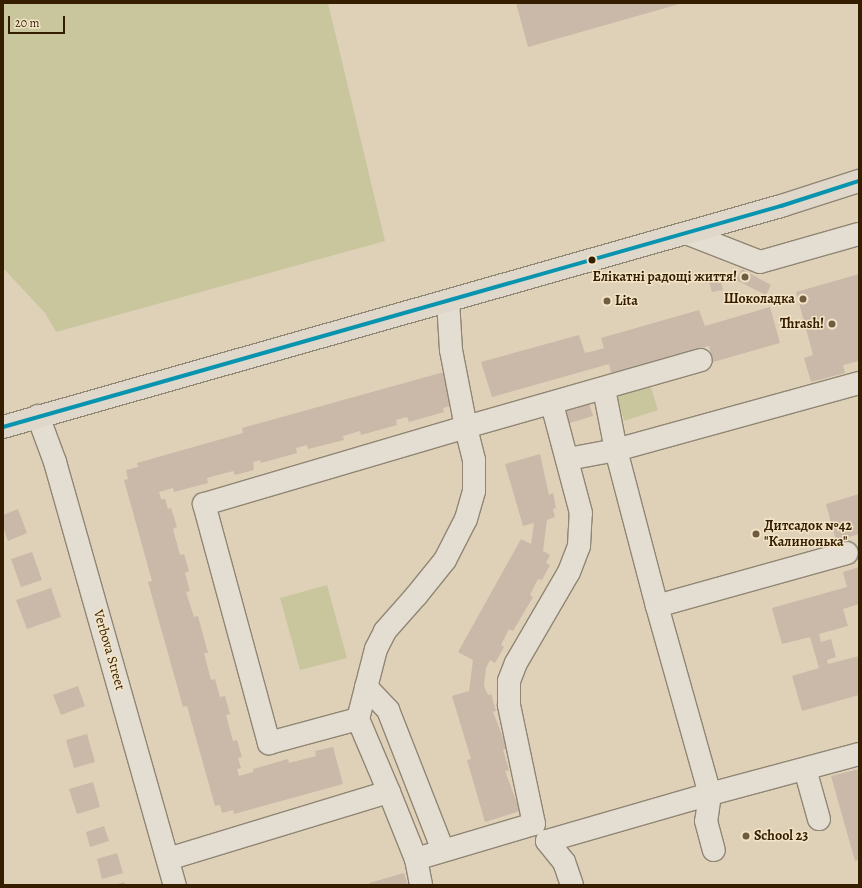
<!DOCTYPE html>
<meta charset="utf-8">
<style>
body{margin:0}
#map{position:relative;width:862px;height:888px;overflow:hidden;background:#ded1b8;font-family:Alegreya,serif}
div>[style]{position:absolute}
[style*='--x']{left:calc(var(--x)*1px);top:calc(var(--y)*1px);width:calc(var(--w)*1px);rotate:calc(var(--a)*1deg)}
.green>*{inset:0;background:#c9c69e}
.building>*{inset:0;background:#cab8a9}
.roads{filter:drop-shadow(1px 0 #908674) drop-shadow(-1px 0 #908674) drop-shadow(0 1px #908674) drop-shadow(0 -1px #908674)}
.minor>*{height:22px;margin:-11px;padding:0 11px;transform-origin:11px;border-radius:11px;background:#e4ddd1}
.major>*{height:22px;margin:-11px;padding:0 11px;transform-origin:11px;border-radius:11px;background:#dfd8ca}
.bus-1>*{height:4px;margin:-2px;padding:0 2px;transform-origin:2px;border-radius:2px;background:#0894af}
.dots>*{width:11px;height:11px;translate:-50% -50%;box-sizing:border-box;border:2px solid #f3e4c7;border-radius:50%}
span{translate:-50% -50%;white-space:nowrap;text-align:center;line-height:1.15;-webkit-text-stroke:3px #f3e4c7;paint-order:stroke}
.poi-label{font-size:14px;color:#351e00;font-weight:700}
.right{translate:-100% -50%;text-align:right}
.left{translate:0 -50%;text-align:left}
.street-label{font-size:14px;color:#351e00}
.frame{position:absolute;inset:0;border:4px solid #351e00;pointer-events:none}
.scale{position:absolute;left:8px;top:16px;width:57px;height:18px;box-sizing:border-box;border:2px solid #351e00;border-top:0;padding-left:5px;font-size:12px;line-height:14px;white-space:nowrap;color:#351e00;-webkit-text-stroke:3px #f3e4c7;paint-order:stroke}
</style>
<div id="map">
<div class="green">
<div style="clip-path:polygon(3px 3px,328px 3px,385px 241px,56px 332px,45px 313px,3px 268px)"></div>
<div style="clip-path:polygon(650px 384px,658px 410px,624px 421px,617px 395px)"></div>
<div style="clip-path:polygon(327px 585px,347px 658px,300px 670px,280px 598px)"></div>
</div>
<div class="building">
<div style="clip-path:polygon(516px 3px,683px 3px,528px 47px)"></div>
<div style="clip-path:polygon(742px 269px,771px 285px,766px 295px,736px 280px)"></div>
<div style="clip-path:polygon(859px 274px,859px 361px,843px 365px,845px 373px,811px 382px,804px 358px,813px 355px,796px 292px)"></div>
<div style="clip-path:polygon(720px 278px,723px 290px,712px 292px,709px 281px)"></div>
<div style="clip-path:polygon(770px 307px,780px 343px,713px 362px,709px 346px,611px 373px,609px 364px,492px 397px,481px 362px,579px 335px,585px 353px,594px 351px,604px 348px,601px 338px,699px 310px,705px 326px)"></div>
<div style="clip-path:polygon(444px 372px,453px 405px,443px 408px,444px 412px,409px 422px,407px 417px,396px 420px,397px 425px,361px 435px,360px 431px,343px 436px,344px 440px,308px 449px,307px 445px,296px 448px,297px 453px,261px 463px,260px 460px,253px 462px,254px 470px,235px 475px,233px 471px,207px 478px,208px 483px,174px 492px,173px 488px,159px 492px,161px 499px,165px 499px,168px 509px,171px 508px,177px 527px,173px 529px,180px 555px,184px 554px,189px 571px,185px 573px,190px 591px,186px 592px,194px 617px,198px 616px,208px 653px,204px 653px,211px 680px,215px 679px,220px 697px,225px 696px,230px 714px,226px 715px,233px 741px,237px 740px,242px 757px,238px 758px,241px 768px,237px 769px,239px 776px,253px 772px,253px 769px,288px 759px,289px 763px,316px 756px,315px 751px,333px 747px,343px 784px,234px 814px,233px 810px,222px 813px,220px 805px,215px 806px,187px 706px,183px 707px,148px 582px,152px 581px,124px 480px,128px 479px,126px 470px,138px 467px,137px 463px,243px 433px,242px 428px)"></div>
<div style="clip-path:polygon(589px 403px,593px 416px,560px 426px,556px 412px)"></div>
<div style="clip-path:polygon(540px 454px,549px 495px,553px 493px,556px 508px,553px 509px,555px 517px,547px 520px,543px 551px,550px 555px,546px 563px,550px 565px,542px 580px,538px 579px,530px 595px,533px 597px,513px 631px,509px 629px,501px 645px,504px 647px,495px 663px,490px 660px,486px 668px,484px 686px,488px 695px,491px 694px,496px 711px,493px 712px,507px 748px,503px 750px,509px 770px,505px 771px,520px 811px,485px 822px,467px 760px,471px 759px,452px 696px,469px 691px,473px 660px,458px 652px,521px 539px,531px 544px,534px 523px,523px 526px,505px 464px)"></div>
<div style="clip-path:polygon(859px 494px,859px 534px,836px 541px,826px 504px)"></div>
<div style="clip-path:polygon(18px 509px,27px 533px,8px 541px,3px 526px,3px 515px)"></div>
<div style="clip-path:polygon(32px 552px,42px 580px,21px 587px,11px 559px)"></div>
<div style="clip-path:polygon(859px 567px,859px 604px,843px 609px,848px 626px,819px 634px,821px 642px,831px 639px,836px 657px,827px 660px,828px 664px,859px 656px,859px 695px,802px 711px,792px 676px,819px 668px,810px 637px,782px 644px,772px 608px,847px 587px,843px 572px)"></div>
<div style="clip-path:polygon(51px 588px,61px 617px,27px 629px,16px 600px)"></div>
<div style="clip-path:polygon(78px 686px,85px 706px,61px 715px,53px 695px)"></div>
<div style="clip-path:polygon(87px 734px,95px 762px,74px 768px,66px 740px)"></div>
<div style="clip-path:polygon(859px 769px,859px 860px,855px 861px,831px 776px)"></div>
<div style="clip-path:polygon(93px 782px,100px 807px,77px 814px,69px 789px)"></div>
<div style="clip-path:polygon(104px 826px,109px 841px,90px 847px,86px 832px)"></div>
<div style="clip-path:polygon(117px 853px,123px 873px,102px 879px,97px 859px)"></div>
<div style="clip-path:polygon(404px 873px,408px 885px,369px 885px,369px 883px)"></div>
<div style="clip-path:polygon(124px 882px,125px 885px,114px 885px)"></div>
</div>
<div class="roads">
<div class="minor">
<div style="--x:686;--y:233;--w:79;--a:21.4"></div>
<div style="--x:760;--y:262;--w:103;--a:-15.8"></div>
<div style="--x:448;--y:301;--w:49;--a:86.5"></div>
<div style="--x:451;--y:350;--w:78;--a:79"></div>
<div style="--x:466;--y:427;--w:244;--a:-15.9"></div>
<div style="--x:604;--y:389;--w:62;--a:78.9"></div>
<div style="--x:616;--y:450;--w:161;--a:75.3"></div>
<div style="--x:657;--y:606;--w:195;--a:74.3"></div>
<div style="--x:710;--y:794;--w:154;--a:-15"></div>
<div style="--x:38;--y:416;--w:49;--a:69.7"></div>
<div style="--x:55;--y:462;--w:440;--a:74.2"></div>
<div style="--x:568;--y:459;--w:49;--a:-10.6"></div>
<div style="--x:616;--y:450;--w:252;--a:-15.4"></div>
<div style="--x:657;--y:606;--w:197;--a:-15.6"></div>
<div style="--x:366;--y:687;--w:32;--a:46"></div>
<div style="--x:388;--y:710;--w:150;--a:68.6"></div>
<div style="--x:805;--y:769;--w:52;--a:74.4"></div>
<div style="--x:389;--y:792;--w:72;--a:68.1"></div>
<div style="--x:416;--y:859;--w:123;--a:-16.5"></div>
<div style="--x:534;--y:824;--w:122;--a:-101.9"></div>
<div style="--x:509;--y:705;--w:24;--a:-90"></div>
<div style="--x:509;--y:681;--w:19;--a:-69"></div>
<div style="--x:516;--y:663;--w:105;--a:-59.8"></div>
<div style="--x:569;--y:572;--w:28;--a:-69"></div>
<div style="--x:579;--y:546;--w:33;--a:-87"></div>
<div style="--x:581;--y:513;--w:113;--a:-104.9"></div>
<div style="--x:168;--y:859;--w:231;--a:-16.9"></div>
<div style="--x:389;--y:792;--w:79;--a:-113"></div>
<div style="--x:358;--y:719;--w:72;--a:-75.6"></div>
<div style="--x:376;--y:649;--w:20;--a:-63"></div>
<div style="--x:385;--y:631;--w:47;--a:-48.5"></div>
<div style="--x:416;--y:596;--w:46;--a:-51.1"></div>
<div style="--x:445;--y:560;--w:46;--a:-62.9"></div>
<div style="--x:466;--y:519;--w:29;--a:-74"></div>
<div style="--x:474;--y:491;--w:31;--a:-90"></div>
<div style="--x:474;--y:460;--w:34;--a:-104"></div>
<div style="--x:466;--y:427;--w:273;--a:163.6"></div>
<div style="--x:204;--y:504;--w:248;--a:74.8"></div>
<div style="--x:269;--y:743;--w:92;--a:-15.1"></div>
<div style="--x:416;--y:859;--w:26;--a:79"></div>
<div style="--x:572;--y:885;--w:24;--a:-109"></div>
<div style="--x:564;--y:862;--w:27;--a:-129"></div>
<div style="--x:547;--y:841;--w:170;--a:-16.1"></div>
<div style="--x:710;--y:794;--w:27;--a:98"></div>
<div style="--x:706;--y:821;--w:30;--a:75"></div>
</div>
<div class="major">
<div style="--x:3;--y:427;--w:809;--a:-15.86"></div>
<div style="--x:781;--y:206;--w:82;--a:-17.8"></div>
</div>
</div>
<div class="bus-1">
<div style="--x:3;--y:427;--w:809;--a:-15.86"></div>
<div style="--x:781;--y:206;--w:82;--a:-17.8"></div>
</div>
<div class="dots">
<div style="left:592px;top:260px;background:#351e00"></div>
<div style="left:745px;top:277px;background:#705d40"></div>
<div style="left:803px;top:299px;background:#705d40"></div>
<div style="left:607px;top:301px;background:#705d40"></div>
<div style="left:832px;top:324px;background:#705d40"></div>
<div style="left:756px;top:534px;background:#705d40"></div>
<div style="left:746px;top:836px;background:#705d40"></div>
</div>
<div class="poi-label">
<span class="right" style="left:737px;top:277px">Елікатні радощі життя!</span>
<span class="right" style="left:795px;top:299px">Шоколадка</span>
<span class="left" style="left:615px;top:301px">Lita</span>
<span class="right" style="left:824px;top:324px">Thrash!</span>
<span class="left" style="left:764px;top:534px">Дитсадок №42<br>"Калинонька"</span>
<span class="left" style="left:754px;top:836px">School 23</span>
</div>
<div class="street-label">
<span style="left:109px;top:650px;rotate:74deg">Verbova Street</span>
</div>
<div class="frame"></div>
<div class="scale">20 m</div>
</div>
